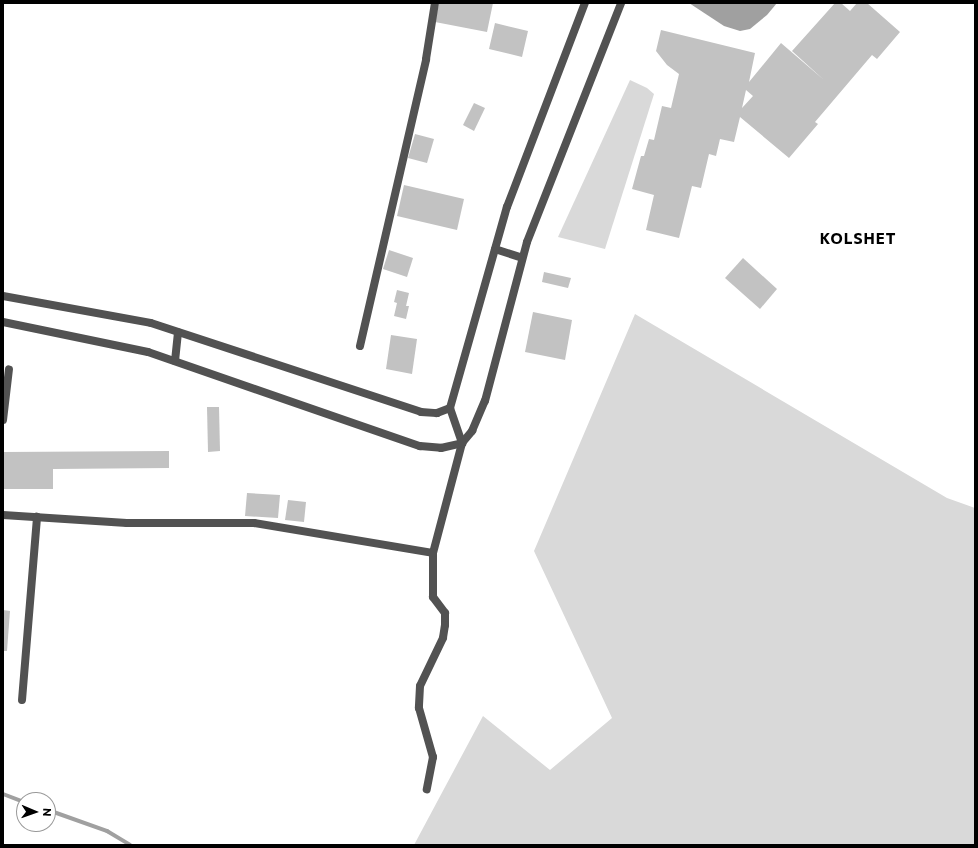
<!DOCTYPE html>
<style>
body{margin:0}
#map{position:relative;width:978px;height:848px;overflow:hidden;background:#fff;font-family:Commissioner,sans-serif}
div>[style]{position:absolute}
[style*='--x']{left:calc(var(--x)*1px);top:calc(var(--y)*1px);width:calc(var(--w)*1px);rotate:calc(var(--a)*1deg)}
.green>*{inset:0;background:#d9d9d9}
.water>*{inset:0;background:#a0a0a0}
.stream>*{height:4px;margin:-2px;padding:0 2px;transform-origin:2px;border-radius:2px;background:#a0a0a0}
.building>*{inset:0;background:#c2c2c2}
.service>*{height:8px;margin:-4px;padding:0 4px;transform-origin:4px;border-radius:4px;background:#525252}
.minor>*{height:8px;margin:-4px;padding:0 4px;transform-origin:4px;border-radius:4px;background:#525252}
span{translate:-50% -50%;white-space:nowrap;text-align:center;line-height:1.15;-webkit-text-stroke:3px #fff;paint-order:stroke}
.district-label{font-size:15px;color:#000;font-weight:700;letter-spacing:1px}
.frame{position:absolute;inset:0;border:4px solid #000;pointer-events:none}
.north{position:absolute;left:16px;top:792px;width:40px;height:40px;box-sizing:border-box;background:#fff;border:1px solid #999;border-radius:50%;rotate:92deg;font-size:11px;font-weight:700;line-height:16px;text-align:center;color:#000}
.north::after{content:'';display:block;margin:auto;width:14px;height:18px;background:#000;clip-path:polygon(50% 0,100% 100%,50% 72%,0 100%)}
</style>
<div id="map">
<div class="green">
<div style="clip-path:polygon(630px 80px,647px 88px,654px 94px,605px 249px,558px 237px)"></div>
<div style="clip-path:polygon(635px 314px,947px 498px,975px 508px,975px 845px,414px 845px,483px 716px,550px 770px,612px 718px,534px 551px)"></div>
</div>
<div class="water">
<div style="clip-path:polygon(689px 3px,777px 3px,767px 15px,750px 29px,740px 31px,724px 26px)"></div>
</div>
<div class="stream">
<div style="--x:3;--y:794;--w:22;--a:21"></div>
<div style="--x:48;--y:810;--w:63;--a:19.6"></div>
<div style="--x:107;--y:831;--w:27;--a:31"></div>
</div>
<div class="building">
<div style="clip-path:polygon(439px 3px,493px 3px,487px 32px,435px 22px)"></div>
<div style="clip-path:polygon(evenodd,835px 3px,841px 3px,850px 11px,857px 3px,867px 3px,900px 32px,877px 59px,872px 55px,815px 122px,818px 124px,789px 158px,740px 117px,734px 142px,720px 139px,716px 156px,709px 154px,701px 188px,692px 186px,679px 238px,646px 230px,654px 195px,632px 189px,641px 156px,644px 156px,649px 139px,654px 140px,662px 106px,671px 108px,679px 74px,667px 65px,656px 51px,661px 30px,755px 53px,749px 82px,781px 43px,824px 80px,792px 51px,835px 3px,746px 90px,753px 96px,742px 108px,746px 90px)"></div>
<div style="clip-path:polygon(495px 23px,528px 31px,522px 57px,489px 49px)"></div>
<div style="clip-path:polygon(474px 103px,485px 108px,474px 131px,463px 125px)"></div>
<div style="clip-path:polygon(415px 134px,434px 139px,427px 163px,408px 158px)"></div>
<div style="clip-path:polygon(404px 185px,464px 199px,457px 230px,397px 216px)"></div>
<div style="clip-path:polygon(389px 250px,413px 258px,407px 277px,383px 269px)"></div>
<div style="clip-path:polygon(743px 258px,777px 289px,760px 309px,725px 278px)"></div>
<div style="clip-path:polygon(544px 272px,571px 278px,568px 288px,542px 282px)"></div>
<div style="clip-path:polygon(397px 290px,409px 293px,406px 306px,409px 306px,406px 319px,394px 316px,397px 303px,394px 302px)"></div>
<div style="clip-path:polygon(533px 312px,572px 320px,565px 360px,525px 352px)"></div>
<div style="clip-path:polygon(391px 335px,417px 339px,412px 374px,386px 369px)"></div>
<div style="clip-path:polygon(207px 407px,219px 407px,220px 451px,208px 452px)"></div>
<div style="clip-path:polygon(169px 451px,169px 468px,53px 469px,53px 489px,3px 489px,3px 452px)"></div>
<div style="clip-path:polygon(247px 493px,280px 495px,278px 518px,245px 516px)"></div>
<div style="clip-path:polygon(288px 500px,306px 502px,304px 522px,285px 520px)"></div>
<div style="clip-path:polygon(3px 610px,10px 611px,7px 651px,3px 651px)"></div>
</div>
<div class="service">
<div style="--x:360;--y:346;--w:294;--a:-77"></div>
<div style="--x:426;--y:59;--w:57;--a:-80.9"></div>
<div style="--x:3;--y:420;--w:51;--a:-83.3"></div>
<div style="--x:3;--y:515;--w:124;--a:3.7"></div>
<div style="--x:127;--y:523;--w:127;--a:0"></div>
<div style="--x:254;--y:523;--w:181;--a:9.5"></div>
<div style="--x:433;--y:553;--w:44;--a:90"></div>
<div style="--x:433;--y:597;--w:20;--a:53"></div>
<div style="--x:445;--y:613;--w:12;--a:90"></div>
<div style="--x:445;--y:625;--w:13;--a:99"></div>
<div style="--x:443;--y:638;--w:53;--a:115.6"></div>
<div style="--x:420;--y:686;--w:22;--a:93"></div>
<div style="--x:419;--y:708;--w:51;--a:74.1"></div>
<div style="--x:433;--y:757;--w:33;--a:101"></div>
<div style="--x:433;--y:553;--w:114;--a:-75.2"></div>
<div style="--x:22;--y:700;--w:184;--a:-85.3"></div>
</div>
<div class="minor">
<div style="--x:495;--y:249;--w:28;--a:18"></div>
<div style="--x:3;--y:296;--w:150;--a:10.3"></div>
<div style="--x:151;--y:323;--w:284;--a:18.2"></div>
<div style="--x:421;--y:412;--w:16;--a:4"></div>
<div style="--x:437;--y:413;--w:14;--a:-21"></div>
<div style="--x:450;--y:408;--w:209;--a:-74.2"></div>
<div style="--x:507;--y:207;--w:218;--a:-69.1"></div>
<div style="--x:3;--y:322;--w:148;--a:11.7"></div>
<div style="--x:148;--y:352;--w:288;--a:19.1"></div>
<div style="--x:420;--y:446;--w:21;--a:5"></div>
<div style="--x:441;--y:448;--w:22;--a:-13"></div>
<div style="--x:462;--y:443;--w:16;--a:-50"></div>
<div style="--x:472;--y:431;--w:33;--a:-67"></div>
<div style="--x:485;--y:401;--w:164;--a:-75.2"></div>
<div style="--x:527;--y:242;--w:257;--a:-68.5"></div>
<div style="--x:175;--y:361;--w:29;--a:-84"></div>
<div style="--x:450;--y:408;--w:37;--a:71"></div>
</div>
<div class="district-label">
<span style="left:858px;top:239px">KOLSHET</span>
</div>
<div class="frame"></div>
<div class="north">N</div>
</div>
